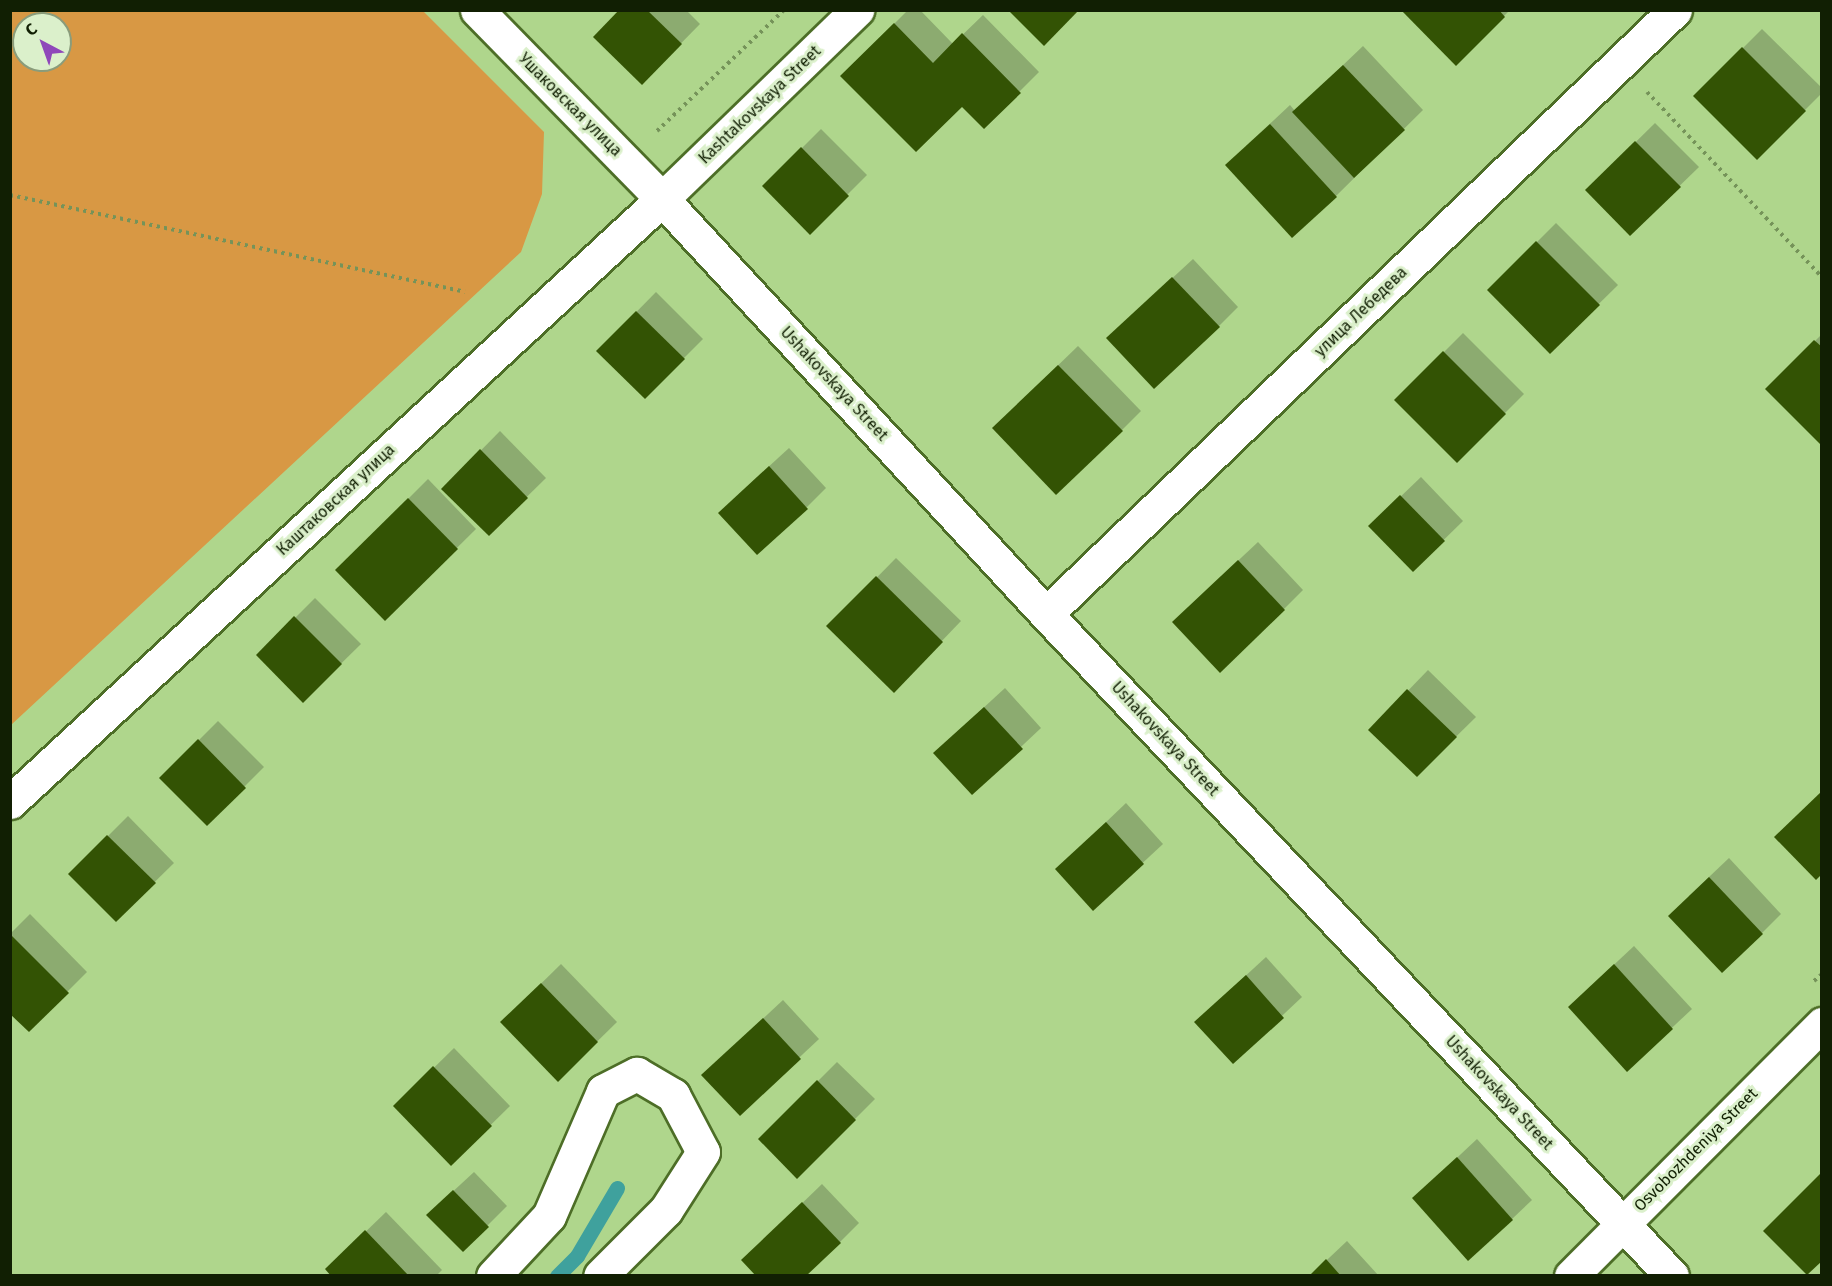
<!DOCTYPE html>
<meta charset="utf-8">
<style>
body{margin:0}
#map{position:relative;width:1832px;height:1286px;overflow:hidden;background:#afd68c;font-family:"Fira Sans",sans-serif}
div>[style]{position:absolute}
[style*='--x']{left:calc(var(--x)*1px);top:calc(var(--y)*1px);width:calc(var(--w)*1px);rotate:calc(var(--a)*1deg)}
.green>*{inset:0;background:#d89844}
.shadow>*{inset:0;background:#0003}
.stream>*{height:15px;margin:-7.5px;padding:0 7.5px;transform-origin:7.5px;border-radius:7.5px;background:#3fa19d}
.building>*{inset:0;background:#335304}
.path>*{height:4px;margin-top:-2px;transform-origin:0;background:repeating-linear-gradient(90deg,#759359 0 3px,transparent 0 7.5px)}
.roads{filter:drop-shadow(2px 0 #4d6e27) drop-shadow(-2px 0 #4d6e27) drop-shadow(0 2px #4d6e27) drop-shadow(0 -2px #4d6e27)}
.minor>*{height:33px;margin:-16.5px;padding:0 16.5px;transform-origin:16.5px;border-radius:16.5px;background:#fff}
.tertiary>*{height:33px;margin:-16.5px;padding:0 16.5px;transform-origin:16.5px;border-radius:16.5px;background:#fff}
.secondary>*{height:33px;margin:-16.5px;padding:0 16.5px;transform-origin:16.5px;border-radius:16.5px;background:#fff}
span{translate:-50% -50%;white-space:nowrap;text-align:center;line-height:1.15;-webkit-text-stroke:6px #dbf0cb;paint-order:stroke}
.street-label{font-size:16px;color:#111f03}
.frame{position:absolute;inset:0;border:12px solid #111f03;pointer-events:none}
.north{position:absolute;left:12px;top:12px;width:60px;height:60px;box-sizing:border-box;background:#dbf0cb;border:2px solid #8a9c7b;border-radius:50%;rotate:319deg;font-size:16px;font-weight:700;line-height:24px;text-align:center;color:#111f03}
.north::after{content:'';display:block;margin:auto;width:21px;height:27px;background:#8f47ba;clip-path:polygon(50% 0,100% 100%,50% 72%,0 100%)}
</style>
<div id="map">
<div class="green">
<div style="clip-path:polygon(evenodd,11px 10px,423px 11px,544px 132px,542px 194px,521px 252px,11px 725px,11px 10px,24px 24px,60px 24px,60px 60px,24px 60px,24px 24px)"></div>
</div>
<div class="shadow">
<div style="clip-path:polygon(621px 10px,686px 10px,700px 24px,642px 83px)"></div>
<div style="clip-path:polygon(908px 10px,920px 10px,953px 44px,983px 15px,1039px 72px,984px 127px,962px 104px,842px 76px)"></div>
<div style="clip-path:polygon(1403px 10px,1510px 10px,1456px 64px)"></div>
<div style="clip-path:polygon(1762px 29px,1822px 88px,1822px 93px,1757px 158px,1695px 96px)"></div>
<div style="clip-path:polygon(1363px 46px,1423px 110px,1336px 196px,1246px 146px,1290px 105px,1295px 111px)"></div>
<div style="clip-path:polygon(1655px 123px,1699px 167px,1630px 234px,1587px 190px)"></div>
<div style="clip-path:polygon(821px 129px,867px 175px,810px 232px,764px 186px)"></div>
<div style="clip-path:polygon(1556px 223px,1618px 285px,1550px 352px,1489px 290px)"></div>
<div style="clip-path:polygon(1193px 259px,1238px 307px,1219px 326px,1128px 319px)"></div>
<div style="clip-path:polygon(656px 292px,703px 339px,645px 397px,598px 351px)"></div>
<div style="clip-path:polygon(1463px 333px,1524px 394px,1457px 461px,1396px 400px)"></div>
<div style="clip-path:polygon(1822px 334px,1822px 444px,1767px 389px)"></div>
<div style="clip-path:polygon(1078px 346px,1141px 411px,1122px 430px,1013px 409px)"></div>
<div style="clip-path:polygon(500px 431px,546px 478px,489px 534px,443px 489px)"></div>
<div style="clip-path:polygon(789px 448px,826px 488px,807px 507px,739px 494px)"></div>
<div style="clip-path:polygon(1421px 477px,1463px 521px,1413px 570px,1370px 526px)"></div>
<div style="clip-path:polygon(428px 479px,476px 529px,385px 619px,337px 570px)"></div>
<div style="clip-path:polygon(1258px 542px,1303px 590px,1284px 609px,1193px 603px)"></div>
<div style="clip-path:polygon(896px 558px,961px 621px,913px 671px,829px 626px)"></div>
<div style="clip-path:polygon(315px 598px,361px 644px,303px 701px,258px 655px)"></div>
<div style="clip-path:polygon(1428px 670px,1476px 717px,1417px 775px,1370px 730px)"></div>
<div style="clip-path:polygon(1005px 688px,1041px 728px,972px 793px,955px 734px)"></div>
<div style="clip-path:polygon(218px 721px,264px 767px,207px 824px,161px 778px)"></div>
<div style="clip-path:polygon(1126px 803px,1163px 844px,1093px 909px,1057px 869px)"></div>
<div style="clip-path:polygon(128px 816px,174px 863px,116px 920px,70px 874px)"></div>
<div style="clip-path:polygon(1729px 858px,1781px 914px,1762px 933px,1689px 896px)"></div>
<div style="clip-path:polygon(30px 914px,87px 972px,29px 1030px,10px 1011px,10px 934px)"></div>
<div style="clip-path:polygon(1634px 946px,1692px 1009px,1627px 1070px,1589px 988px)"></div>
<div style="clip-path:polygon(1266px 957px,1302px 997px,1233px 1062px,1216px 1003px)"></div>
<div style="clip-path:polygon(561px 964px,617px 1022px,558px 1080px,502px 1022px)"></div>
<div style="clip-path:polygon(783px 1000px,819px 1039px,740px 1113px,723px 1056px)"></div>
<div style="clip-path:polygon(454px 1048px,510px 1106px,451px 1164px,395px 1106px)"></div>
<div style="clip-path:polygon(837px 1062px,875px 1099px,797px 1177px,760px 1139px)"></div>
<div style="clip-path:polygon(1477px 1139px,1532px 1200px,1512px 1219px,1414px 1198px)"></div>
<div style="clip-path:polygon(474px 1172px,507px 1206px,463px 1250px,448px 1196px)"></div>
<div style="clip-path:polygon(822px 1184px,859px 1223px,840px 1242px,763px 1241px)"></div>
<div style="clip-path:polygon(386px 1212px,442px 1270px,436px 1276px,333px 1276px,327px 1269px)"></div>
<div style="clip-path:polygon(1347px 1241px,1379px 1276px,1310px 1276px)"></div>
</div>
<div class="stream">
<div style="--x:557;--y:1276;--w:28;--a:-45"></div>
<div style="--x:577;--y:1256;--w:79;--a:-59.5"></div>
</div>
<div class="building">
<div style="clip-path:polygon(619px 10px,647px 10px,682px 44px,642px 85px,593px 37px)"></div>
<div style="clip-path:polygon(1008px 10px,1079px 10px,1044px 46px)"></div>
<div style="clip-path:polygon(1401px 10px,1499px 10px,1505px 17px,1456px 66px)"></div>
<div style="clip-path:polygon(894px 23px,933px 63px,962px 33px,1021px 93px,984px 129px,962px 107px,916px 152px,840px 76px)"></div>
<div style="clip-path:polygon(1742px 47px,1806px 111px,1757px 160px,1693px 96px)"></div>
<div style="clip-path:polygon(1343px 65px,1405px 130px,1354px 178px,1292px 112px)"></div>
<div style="clip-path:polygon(1270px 124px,1337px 197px,1292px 238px,1225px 165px)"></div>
<div style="clip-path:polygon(1635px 141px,1681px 187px,1630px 236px,1585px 190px)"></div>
<div style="clip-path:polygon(801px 147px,849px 196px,810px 235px,762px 186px)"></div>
<div style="clip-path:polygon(1536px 241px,1600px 305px,1550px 354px,1487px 290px)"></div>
<div style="clip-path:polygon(1172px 277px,1220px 327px,1154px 389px,1106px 338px)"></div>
<div style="clip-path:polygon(636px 311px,685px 359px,645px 399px,596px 351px)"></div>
<div style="clip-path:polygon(1814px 340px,1822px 347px,1822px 446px,1765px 389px)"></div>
<div style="clip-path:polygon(1443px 351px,1506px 414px,1457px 463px,1394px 400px)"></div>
<div style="clip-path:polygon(1058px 365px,1123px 431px,1056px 495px,992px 428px)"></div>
<div style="clip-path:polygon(480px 449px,528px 498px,489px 536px,441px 489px)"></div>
<div style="clip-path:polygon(769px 466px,808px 509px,757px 555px,718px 513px)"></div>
<div style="clip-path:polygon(1400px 495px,1445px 541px,1413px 572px,1368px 526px)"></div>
<div style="clip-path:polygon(408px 498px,458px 549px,385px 621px,335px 570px)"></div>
<div style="clip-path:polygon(1238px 560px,1285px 610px,1220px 673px,1172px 622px)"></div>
<div style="clip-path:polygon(876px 576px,943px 642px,894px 693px,826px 626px)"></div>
<div style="clip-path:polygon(294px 616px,342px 664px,303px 703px,256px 655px)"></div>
<div style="clip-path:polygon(1407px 689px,1457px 737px,1417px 777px,1368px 730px)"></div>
<div style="clip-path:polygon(984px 707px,1023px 749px,972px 795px,933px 753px)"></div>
<div style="clip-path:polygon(198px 739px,246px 788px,207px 826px,159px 778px)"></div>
<div style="clip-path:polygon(1822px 791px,1822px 874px,1816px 880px,1774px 837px)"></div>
<div style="clip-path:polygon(1106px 822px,1144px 864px,1093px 911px,1055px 869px)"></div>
<div style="clip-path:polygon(107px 835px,156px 883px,116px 922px,68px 874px)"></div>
<div style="clip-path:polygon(1709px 877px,1763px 934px,1722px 973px,1668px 916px)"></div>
<div style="clip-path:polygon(10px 934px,69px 993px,29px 1032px,10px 1014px)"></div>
<div style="clip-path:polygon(1614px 964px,1673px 1029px,1627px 1072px,1568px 1007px)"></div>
<div style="clip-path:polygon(1246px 975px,1284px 1018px,1233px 1064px,1194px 1022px)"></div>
<div style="clip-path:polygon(541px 983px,598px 1042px,558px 1082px,500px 1022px)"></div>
<div style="clip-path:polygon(763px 1018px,801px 1059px,740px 1116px,701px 1075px)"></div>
<div style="clip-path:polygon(433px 1066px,492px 1126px,451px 1166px,393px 1106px)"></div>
<div style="clip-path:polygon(817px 1080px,856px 1120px,797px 1179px,758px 1139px)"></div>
<div style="clip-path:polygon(1457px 1157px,1513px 1220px,1468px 1261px,1412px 1198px)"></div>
<div style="clip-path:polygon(1822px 1172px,1822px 1261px,1807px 1275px,1763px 1231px)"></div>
<div style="clip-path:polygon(453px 1190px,489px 1227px,463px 1252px,426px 1215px)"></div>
<div style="clip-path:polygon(802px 1202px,841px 1243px,806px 1276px,756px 1276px,741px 1260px)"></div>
<div style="clip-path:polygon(365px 1230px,409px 1276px,331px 1276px,325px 1269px)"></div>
<div style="clip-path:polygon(1326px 1259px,1341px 1276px,1309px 1276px)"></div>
</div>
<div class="path">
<div style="--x:1647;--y:92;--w:255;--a:46.6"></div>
<div style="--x:657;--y:131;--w:175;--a:-43.6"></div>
<div style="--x:10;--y:195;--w:465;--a:12"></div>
<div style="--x:1814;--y:981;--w:11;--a:-41"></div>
</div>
<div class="roads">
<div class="minor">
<div style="--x:662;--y:199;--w:272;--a:-44.1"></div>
<div style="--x:1046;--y:614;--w:872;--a:-43.84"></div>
<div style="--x:493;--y:1276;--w:82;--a:-47"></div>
<div style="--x:549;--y:1216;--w:136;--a:-66.6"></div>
<div style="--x:603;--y:1091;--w:38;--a:-27"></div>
<div style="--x:637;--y:1074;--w:42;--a:30.3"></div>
<div style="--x:673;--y:1095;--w:64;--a:62.2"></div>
<div style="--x:703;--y:1152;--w:69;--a:122.5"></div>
<div style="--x:666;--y:1210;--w:93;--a:135"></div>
<div style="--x:1571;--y:1276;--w:356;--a:-45.1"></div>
</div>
<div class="tertiary">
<div style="--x:10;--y:802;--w:888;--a:-42.76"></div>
</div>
<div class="secondary">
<div style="--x:477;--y:10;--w:264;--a:45.6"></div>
<div style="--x:662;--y:199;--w:565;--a:47.22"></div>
<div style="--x:1046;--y:614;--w:911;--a:46.6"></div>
</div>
</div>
<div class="street-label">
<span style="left:570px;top:105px;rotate:45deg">Ушаковская улица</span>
<span style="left:760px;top:105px;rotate:-44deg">Kashtakovskaya Street</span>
<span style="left:1361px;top:312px;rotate:-44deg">улица Лебедева</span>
<span style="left:834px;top:384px;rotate:47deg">Ushakovskaya Street</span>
<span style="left:336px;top:500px;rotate:-43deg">Каштаковская улица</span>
<span style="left:1165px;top:739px;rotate:47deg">Ushakovskaya Street</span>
<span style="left:1499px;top:1093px;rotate:47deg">Ushakovskaya Street</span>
<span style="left:1696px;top:1150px;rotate:-45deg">Osvobozhdeniya Street</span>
</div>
<div class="frame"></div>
<div class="north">С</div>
</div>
